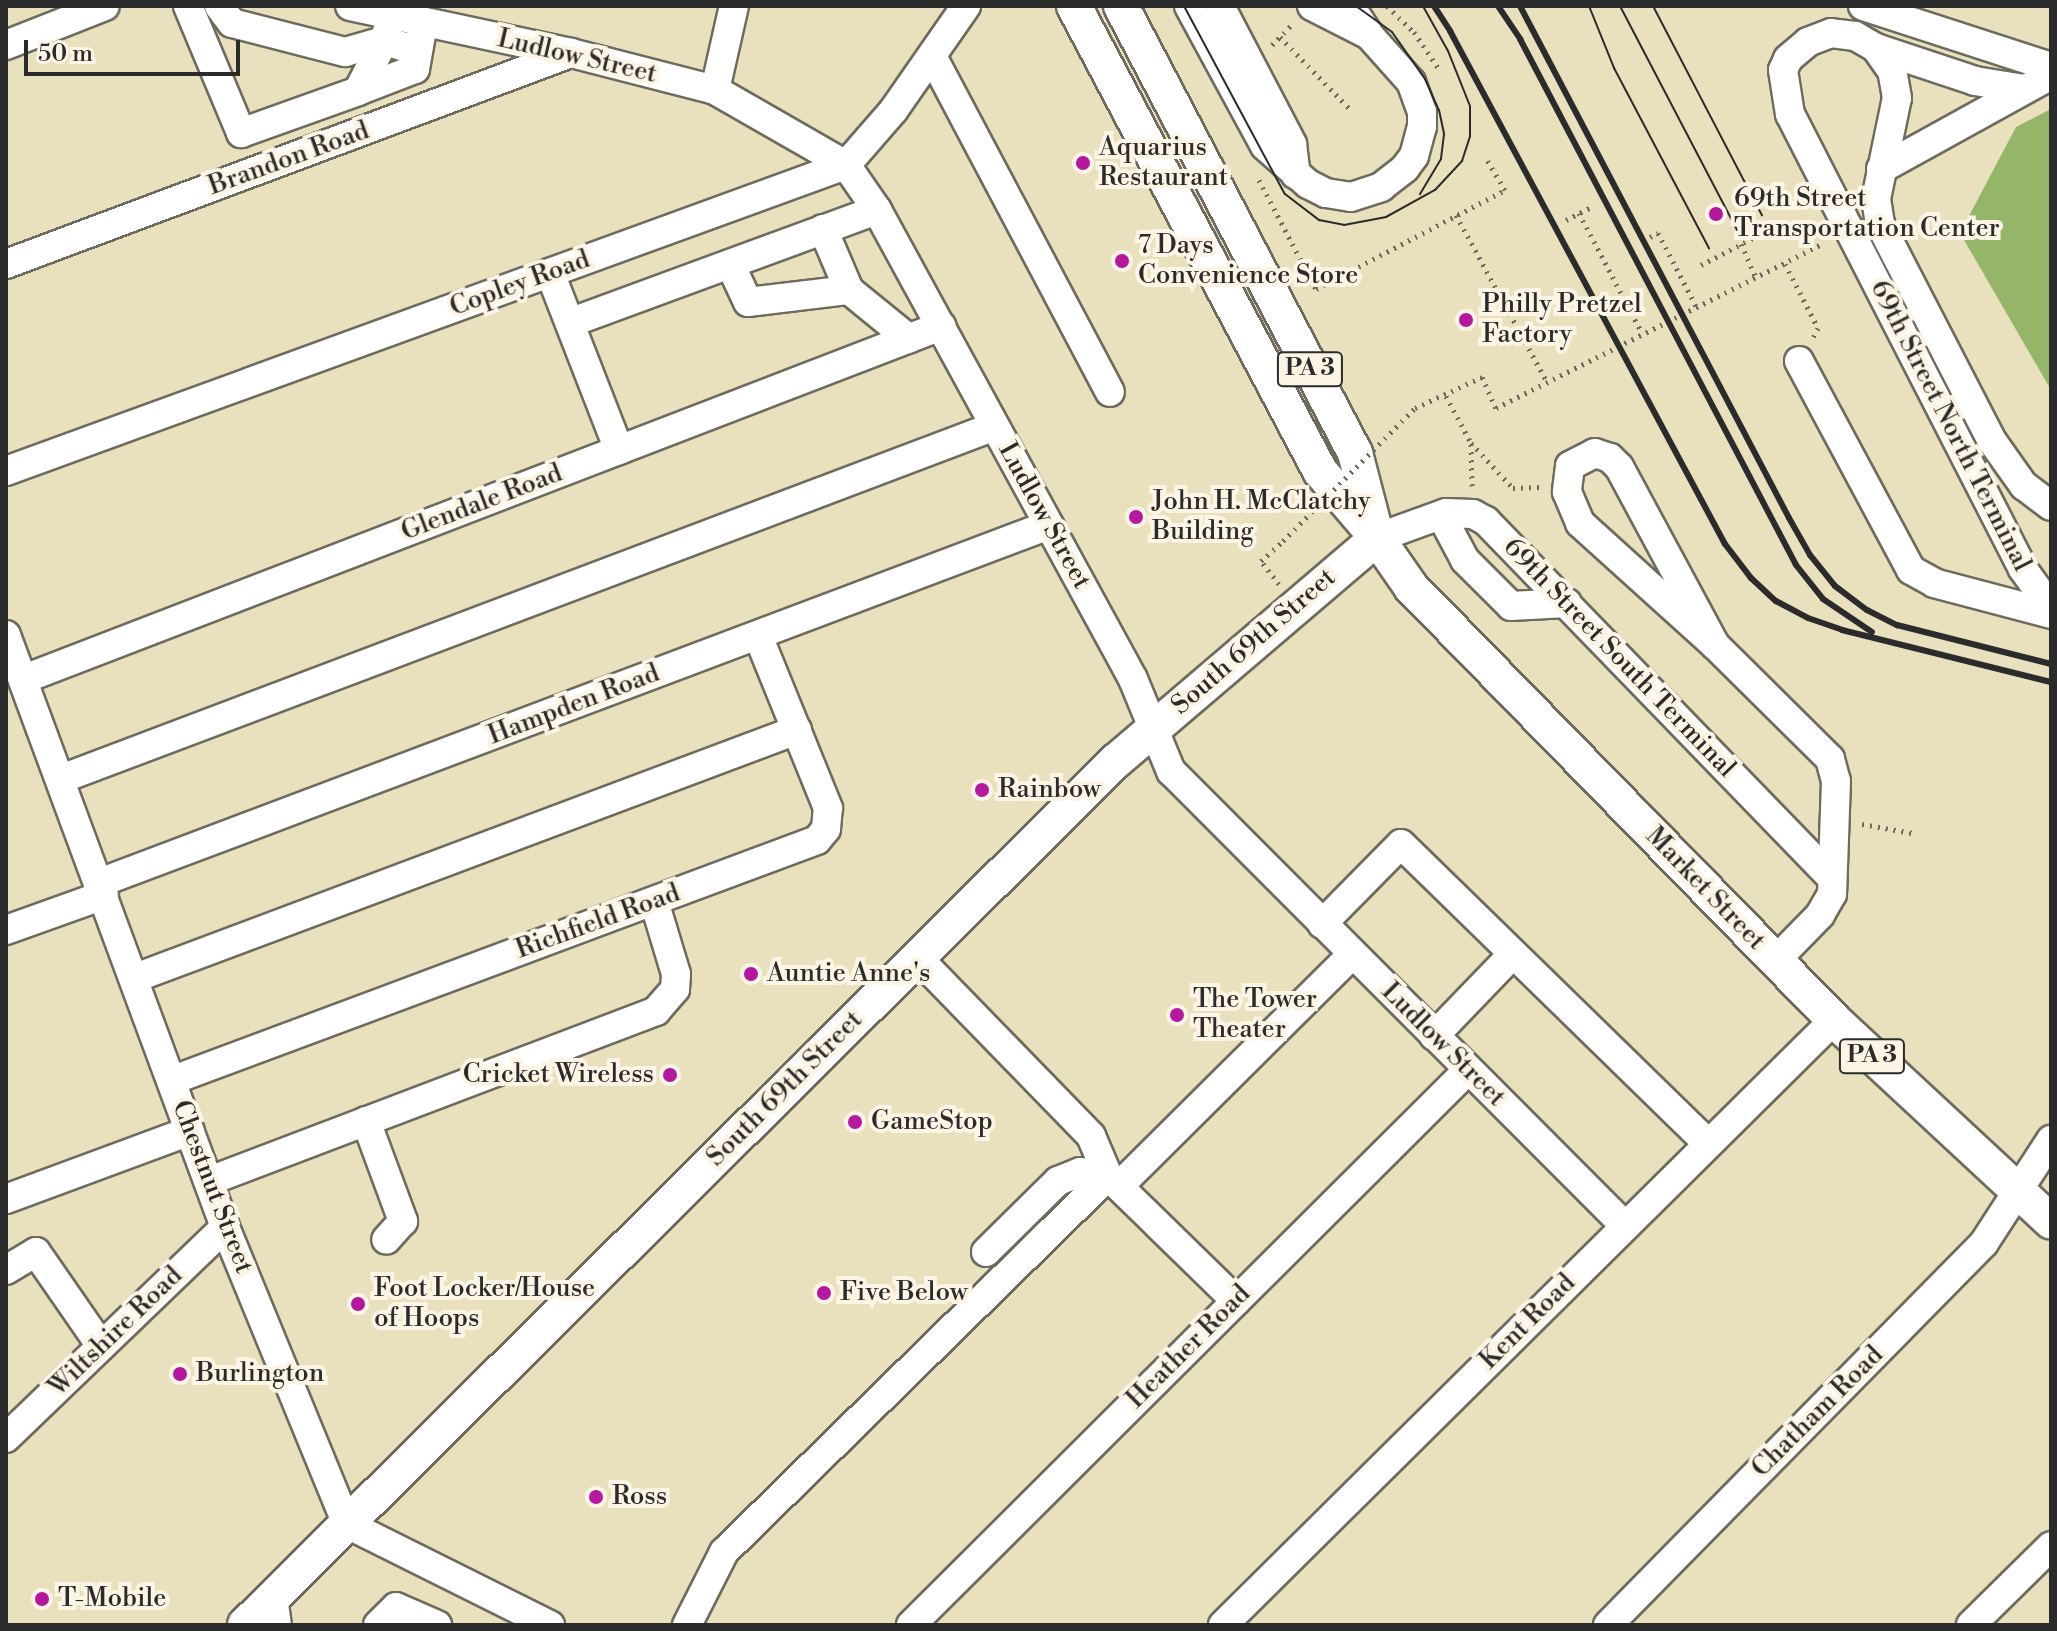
<!DOCTYPE html>
<style>
body{margin:0}
#map{position:relative;width:2057px;height:1631px;overflow:hidden;background:#e9e1bd;font-family:"Libre Bodoni",serif}
div>[style]{position:absolute}
[style*='--x']{left:calc(var(--x)*1px);top:calc(var(--y)*1px);width:calc(var(--w)*1px);rotate:calc(var(--a)*1deg)}
.forest>*{inset:0;background:#95b669}
.path>*{height:5px;margin-top:-2.5px;transform-origin:0;background:repeating-linear-gradient(90deg,#6e6b5e 0 2px,transparent 0 8px)}
.roads{filter:drop-shadow(2px 0 #6e6b5e) drop-shadow(-2px 0 #6e6b5e) drop-shadow(0 2px #6e6b5e) drop-shadow(0 -2px #6e6b5e)}
.minor>*{height:28px;margin:-14px;padding:0 14px;transform-origin:14px;border-radius:14px;background:#fff}
.major>*{height:34px;margin:-17px;padding:0 17px;transform-origin:17px;border-radius:17px;background:#fff}
.tram>*{height:2px;margin:-1px;padding:0 1px;transform-origin:1px;border-radius:1px;background:#2b2b2b}
.rail>*{height:6px;margin:-3px;padding:0 3px;transform-origin:3px;border-radius:3px;background:#2b2b2b}
.path-bridge>*{height:5px;margin-top:-2.5px;transform-origin:0;background:repeating-linear-gradient(90deg,#6e6b5e 0 2px,transparent 0 8px)}
.dots>*{width:22px;height:22px;translate:-50% -50%;box-sizing:border-box;border:4px solid #fcf5e5;border-radius:50%}
span{translate:-50% -50%;white-space:nowrap;text-align:center;line-height:1.15;-webkit-text-stroke:8px #fcf5e5;paint-order:stroke}
.shield-label span{padding:2px 6px;background:#fcf5e5;border:2px solid;border-radius:6px;-webkit-text-stroke-width:0}
.shield-label{font-size:24px;color:#2b2b2b;font-weight:700}
.street-label{font-size:26px;color:#2b2b2b}
.poi-label{font-size:26px;color:#2b2b2b}
.left{translate:0 -50%;text-align:left}
.right{translate:-100% -50%;text-align:right}
.frame{position:absolute;inset:0;border:8px solid #2b2b2b;pointer-events:none}
.scale{position:absolute;left:24px;top:40px;width:216px;height:36px;box-sizing:border-box;border:4px solid #2b2b2b;border-top:0;padding-left:10px;font-size:24px;line-height:28px;white-space:nowrap;color:#2b2b2b;-webkit-text-stroke:6px #fcf5e5;paint-order:stroke}
</style>
<div id="map">
<div class="forest">
<div style="clip-path:polygon(2051px 109px,2051px 390px,1960px 233px,2016px 127px)"></div>
</div>
<div class="path">
<div style="--x:1387;--y:6;--w:37;--a:44"></div>
<div style="--x:1414;--y:32;--w:48;--a:56"></div>
<div style="--x:1280;--y:37;--w:100;--a:45.8"></div>
<div style="--x:1272;--y:45;--w:30;--a:-46"></div>
<div style="--x:1259;--y:180;--w:123;--a:62.4"></div>
<div style="--x:1316;--y:289;--w:213;--a:-27.6"></div>
<div style="--x:1505;--y:190;--w:37;--a:-121"></div>
<div style="--x:1579;--y:213;--w:136;--a:62.3"></div>
<div style="--x:1456;--y:215;--w:190;--a:61.4"></div>
<div style="--x:1566;--y:220;--w:29;--a:-27"></div>
<div style="--x:1650;--y:237;--w:9;--a:-27"></div>
<div style="--x:1658;--y:233;--w:82;--a:62.5"></div>
<div style="--x:1741;--y:244;--w:36;--a:66"></div>
<div style="--x:1785;--y:264;--w:72;--a:62.7"></div>
<div style="--x:1818;--y:328;--w:13;--a:117"></div>
<div style="--x:1701;--y:265;--w:91;--a:-27.4"></div>
<div style="--x:1446;--y:396;--w:53;--a:62"></div>
<div style="--x:1471;--y:443;--w:62;--a:47"></div>
<div style="--x:1513;--y:488;--w:29;--a:-2"></div>
<div style="--x:1415;--y:408;--w:74;--a:-24.8"></div>
<div style="--x:1482;--y:377;--w:34;--a:66"></div>
<div style="--x:1496;--y:408;--w:367;--a:-26.7"></div>
<div style="--x:1471;--y:444;--w:42;--a:88.6"></div>
<div style="--x:1279;--y:584;--w:29;--a:-128"></div>
<div style="--x:1261;--y:561;--w:30;--a:-42"></div>
<div style="--x:1862;--y:824;--w:51;--a:10.2"></div>
</div>
<div class="roads">
<div class="minor">
<div style="--x:188;--y:6;--w:138;--a:67.3"></div>
<div style="--x:241;--y:133;--w:124;--a:-19.7"></div>
<div style="--x:358;--y:91;--w:56;--a:-62.5"></div>
<div style="--x:384;--y:41;--w:35;--a:16"></div>
<div style="--x:219;--y:6;--w:21;--a:53"></div>
<div style="--x:232;--y:23;--w:117;--a:14.4"></div>
<div style="--x:345;--y:52;--w:41;--a:-15.8"></div>
<div style="--x:384;--y:41;--w:9;--a:-72"></div>
<div style="--x:350;--y:6;--w:226;--a:12"></div>
<div style="--x:571;--y:53;--w:149;--a:14.4"></div>
<div style="--x:715;--y:90;--w:151;--a:29.8"></div>
<div style="--x:846;--y:165;--w:55;--a:55.4"></div>
<div style="--x:877;--y:210;--w:534;--a:61.37"></div>
<div style="--x:1133;--y:679;--w:100;--a:67.6"></div>
<div style="--x:1171;--y:771;--w:643;--a:45.06"></div>
<div style="--x:1189;--y:6;--w:159;--a:61.5"></div>
<div style="--x:1265;--y:146;--w:57;--a:41.5"></div>
<div style="--x:1308;--y:184;--w:20;--a:27"></div>
<div style="--x:1326;--y:193;--w:25;--a:9"></div>
<div style="--x:1351;--y:197;--w:32;--a:-18"></div>
<div style="--x:1381;--y:187;--w:31;--a:-38"></div>
<div style="--x:1405;--y:168;--w:15;--a:-53"></div>
<div style="--x:1414;--y:156;--w:30;--a:-75"></div>
<div style="--x:1422;--y:127;--w:15;--a:-90"></div>
<div style="--x:1422;--y:112;--w:32;--a:-110"></div>
<div style="--x:1411;--y:82;--w:63;--a:-131.8"></div>
<div style="--x:1369;--y:35;--w:35;--a:-123"></div>
<div style="--x:1220;--y:6;--w:156;--a:62.4"></div>
<div style="--x:1292;--y:144;--w:31;--a:83"></div>
<div style="--x:1312;--y:6;--w:64;--a:27"></div>
<div style="--x:1863;--y:6;--w:198;--a:18"></div>
<div style="--x:6;--y:45;--w:106;--a:-21.5"></div>
<div style="--x:1876;--y:48;--w:104;--a:18.4"></div>
<div style="--x:1975;--y:81;--w:50;--a:9.3"></div>
<div style="--x:932;--y:56;--w:380;--a:62.1"></div>
<div style="--x:715;--y:90;--w:86;--a:-77.3"></div>
<div style="--x:358;--y:91;--w:61;--a:-21.1"></div>
<div style="--x:415;--y:69;--w:35;--a:-80"></div>
<div style="--x:1881;--y:169;--w:194;--a:-28.9"></div>
<div style="--x:823;--y:229;--w:66;--a:66.9"></div>
<div style="--x:849;--y:290;--w:77;--a:39.2"></div>
<div style="--x:6;--y:264;--w:603;--a:-20.48"></div>
<div style="--x:730;--y:264;--w:42;--a:64.7"></div>
<div style="--x:748;--y:302;--w:102;--a:-6.8"></div>
<div style="--x:550;--y:273;--w:190;--a:68.7"></div>
<div style="--x:572;--y:322;--w:325;--a:-20.2"></div>
<div style="--x:1799;--y:361;--w:237;--a:61.8"></div>
<div style="--x:1911;--y:570;--w:26;--a:29"></div>
<div style="--x:1934;--y:583;--w:121;--a:14.8"></div>
<div style="--x:6;--y:471;--w:894;--a:-20.02"></div>
<div style="--x:846;--y:165;--w:72;--a:-49"></div>
<div style="--x:893;--y:111;--w:128;--a:-55.2"></div>
<div style="--x:2051;--y:506;--w:34;--a:-143"></div>
<div style="--x:2024;--y:486;--w:55;--a:-125.4"></div>
<div style="--x:1992;--y:441;--w:244;--a:-117.3"></div>
<div style="--x:1880;--y:224;--w:25;--a:-99"></div>
<div style="--x:1876;--y:199;--w:103;--a:-78.3"></div>
<div style="--x:1897;--y:98;--w:27;--a:-100"></div>
<div style="--x:1892;--y:71;--w:28;--a:-125"></div>
<div style="--x:1876;--y:48;--w:24;--a:-150"></div>
<div style="--x:1855;--y:36;--w:24;--a:-173"></div>
<div style="--x:1831;--y:33;--w:25;--a:159"></div>
<div style="--x:1808;--y:42;--w:26;--a:140"></div>
<div style="--x:1788;--y:59;--w:12;--a:114"></div>
<div style="--x:1783;--y:70;--w:45;--a:81"></div>
<div style="--x:1790;--y:114;--w:511;--a:62.88"></div>
<div style="--x:2023;--y:569;--w:48;--a:54.3"></div>
<div style="--x:1441;--y:515;--w:51;--a:61.9"></div>
<div style="--x:1465;--y:560;--w:65;--a:45"></div>
<div style="--x:1511;--y:606;--w:56;--a:-3.1"></div>
<div style="--x:1377;--y:538;--w:73;--a:-19.9"></div>
<div style="--x:1446;--y:513;--w:27;--a:2"></div>
<div style="--x:1473;--y:514;--w:15;--a:28"></div>
<div style="--x:1486;--y:521;--w:497;--a:45.9"></div>
<div style="--x:6;--y:635;--w:631;--a:69.7"></div>
<div style="--x:225;--y:1227;--w:321;--a:67.7"></div>
<div style="--x:347;--y:1524;--w:227;--a:26.5"></div>
<div style="--x:1715;--y:645;--w:202;--a:-118.3"></div>
<div style="--x:1619;--y:467;--w:13;--a:-135"></div>
<div style="--x:1610;--y:458;--w:16;--a:-162"></div>
<div style="--x:1595;--y:453;--w:28;--a:153"></div>
<div style="--x:1570;--y:466;--w:26;--a:97"></div>
<div style="--x:1567;--y:492;--w:34;--a:67"></div>
<div style="--x:1580;--y:523;--w:182;--a:42.1"></div>
<div style="--x:1715;--y:645;--w:162;--a:44.7"></div>
<div style="--x:1830;--y:759;--w:23;--a:75"></div>
<div style="--x:1836;--y:781;--w:113;--a:92"></div>
<div style="--x:1832;--y:894;--w:24;--a:120"></div>
<div style="--x:1820;--y:915;--w:64;--a:134.4"></div>
<div style="--x:24;--y:679;--w:983;--a:-21.05"></div>
<div style="--x:61;--y:779;--w:998;--a:-20.7"></div>
<div style="--x:99;--y:883;--w:1015;--a:-20.65"></div>
<div style="--x:1322;--y:924;--w:112;--a:-45.4"></div>
<div style="--x:1401;--y:844;--w:429;--a:44.3"></div>
<div style="--x:6;--y:930;--w:104;--a:-19.7"></div>
<div style="--x:918;--y:958;--w:248;--a:45.8"></div>
<div style="--x:1091;--y:1136;--w:43;--a:67"></div>
<div style="--x:135;--y:978;--w:707;--a:-20.54"></div>
<div style="--x:1434;--y:1036;--w:114;--a:-46.1"></div>
<div style="--x:173;--y:1080;--w:687;--a:-20.44"></div>
<div style="--x:817;--y:840;--w:14;--a:-51"></div>
<div style="--x:826;--y:829;--w:21;--a:-85"></div>
<div style="--x:828;--y:808;--w:186;--a:-112.1"></div>
<div style="--x:366;--y:1121;--w:107;--a:69.7"></div>
<div style="--x:403;--y:1221;--w:25;--a:132"></div>
<div style="--x:209;--y:1181;--w:478;--a:-20.8"></div>
<div style="--x:656;--y:1011;--w:29;--a:-49"></div>
<div style="--x:675;--y:989;--w:15;--a:-86"></div>
<div style="--x:676;--y:974;--w:76;--a:-106.8"></div>
<div style="--x:1119;--y:1186;--w:328;--a:-44.8"></div>
<div style="--x:6;--y:1199;--w:196;--a:-20.3"></div>
<div style="--x:986;--y:1252;--w:101;--a:-44.6"></div>
<div style="--x:1058;--y:1181;--w:24;--a:-22"></div>
<div style="--x:1080;--y:1172;--w:28;--a:8"></div>
<div style="--x:6;--y:1270;--w:35;--a:-31"></div>
<div style="--x:36;--y:1252;--w:114;--a:55.3"></div>
<div style="--x:6;--y:1438;--w:304;--a:-43.9"></div>
<div style="--x:273;--y:1597;--w:28;--a:82"></div>
<div style="--x:378;--y:1625;--w:25;--a:-45"></div>
<div style="--x:396;--y:1607;--w:45;--a:23.7"></div>
<div style="--x:687;--y:1625;--w:82;--a:-63.1"></div>
<div style="--x:724;--y:1552;--w:537;--a:-44.4"></div>
<div style="--x:1108;--y:1176;--w:179;--a:44.3"></div>
<div style="--x:911;--y:1625;--w:786;--a:-44.9"></div>
<div style="--x:1223;--y:1625;--w:860;--a:-44.72"></div>
<div style="--x:1608;--y:1625;--w:536;--a:-45.45"></div>
<div style="--x:1984;--y:1243;--w:123;--a:-57"></div>
<div style="--x:1971;--y:1625;--w:112;--a:-44.6"></div>
</div>
<div class="major">
<div style="--x:1074;--y:6;--w:526;--a:62.12"></div>
<div style="--x:1320;--y:471;--w:88;--a:49.6"></div>
<div style="--x:1377;--y:538;--w:60;--a:55.2"></div>
<div style="--x:1411;--y:587;--w:605;--a:45.67"></div>
<div style="--x:1834;--y:1020;--w:296;--a:42.9"></div>
<div style="--x:1121;--y:6;--w:505;--a:62.37"></div>
<div style="--x:1355;--y:453;--w:80;--a:75.4"></div>
<div style="--x:245;--y:1625;--w:1227;--a:-44.77"></div>
<div style="--x:1116;--y:761;--w:343;--a:-40.5"></div>
</div>
</div>
<div class="tram">
<div style="--x:1184;--y:6;--w:213;--a:61.8"></div>
<div style="--x:1285;--y:194;--w:43;--a:37.4"></div>
<div style="--x:1319;--y:220;--w:25;--a:11"></div>
<div style="--x:1344;--y:225;--w:43;--a:-10.8"></div>
<div style="--x:1386;--y:217;--w:56;--a:-28.9"></div>
<div style="--x:1435;--y:190;--w:40;--a:-47"></div>
<div style="--x:1462;--y:161;--w:26;--a:-72"></div>
<div style="--x:1470;--y:136;--w:30;--a:-90"></div>
<div style="--x:1470;--y:106;--w:59;--a:-111.8"></div>
<div style="--x:1448;--y:51;--w:51;--a:-119.1"></div>
<div style="--x:1356;--y:6;--w:44;--a:35.8"></div>
<div style="--x:1392;--y:32;--w:57;--a:54.9"></div>
<div style="--x:1425;--y:79;--w:34;--a:66"></div>
<div style="--x:1439;--y:110;--w:25;--a:78"></div>
<div style="--x:1444;--y:134;--w:25;--a:97"></div>
<div style="--x:1441;--y:159;--w:41;--a:121"></div>
<div style="--x:1589;--y:6;--w:67;--a:68"></div>
<div style="--x:1614;--y:68;--w:204;--a:62.2"></div>
<div style="--x:1620;--y:6;--w:253;--a:62.4"></div>
<div style="--x:1653;--y:6;--w:236;--a:62.5"></div>
</div>
<div class="rail">
<div style="--x:1434;--y:6;--w:30;--a:57"></div>
<div style="--x:1450;--y:31;--w:582;--a:61.81"></div>
<div style="--x:1725;--y:544;--w:43;--a:52.6"></div>
<div style="--x:1751;--y:578;--w:34;--a:43"></div>
<div style="--x:1776;--y:601;--w:36;--a:28"></div>
<div style="--x:1808;--y:618;--w:36;--a:19"></div>
<div style="--x:1842;--y:630;--w:215;--a:14"></div>
<div style="--x:1498;--y:6;--w:40;--a:56"></div>
<div style="--x:1520;--y:39;--w:594;--a:62.31"></div>
<div style="--x:1796;--y:565;--w:43;--a:51.5"></div>
<div style="--x:1823;--y:599;--w:59;--a:34"></div>
<div style="--x:1520;--y:6;--w:578;--a:62.28"></div>
<div style="--x:1789;--y:518;--w:43;--a:60.4"></div>
<div style="--x:1810;--y:555;--w:40;--a:51"></div>
<div style="--x:1835;--y:586;--w:40;--a:37"></div>
<div style="--x:1867;--y:610;--w:34;--a:27"></div>
<div style="--x:1897;--y:625;--w:159;--a:14.2"></div>
</div>
<div class="path-bridge">
<div style="--x:1283;--y:541;--w:187;--a:-45.2"></div>
</div>
<div class="dots">
<div style="left:1083px;top:163px;background:#b5179e"></div>
<div style="left:1716px;top:214px;background:#b5179e"></div>
<div style="left:1122px;top:261px;background:#b5179e"></div>
<div style="left:1466px;top:320px;background:#b5179e"></div>
<div style="left:1136px;top:517px;background:#b5179e"></div>
<div style="left:982px;top:790px;background:#b5179e"></div>
<div style="left:751px;top:974px;background:#b5179e"></div>
<div style="left:1177px;top:1015px;background:#b5179e"></div>
<div style="left:670px;top:1075px;background:#b5179e"></div>
<div style="left:855px;top:1122px;background:#b5179e"></div>
<div style="left:824px;top:1293px;background:#b5179e"></div>
<div style="left:358px;top:1304px;background:#b5179e"></div>
<div style="left:180px;top:1374px;background:#b5179e"></div>
<div style="left:596px;top:1497px;background:#b5179e"></div>
<div style="left:42px;top:1599px;background:#b5179e"></div>
</div>
<div class="shield-label">
<span style="left:1310px;top:369px">PA 3</span>
<span style="left:1872px;top:1056px">PA 3</span>
</div>
<div class="street-label">
<span style="left:577px;top:57px;rotate:13deg">Ludlow Street</span>
<span style="left:289px;top:159px;rotate:-20deg">Brandon Road</span>
<span style="left:520px;top:284px;rotate:-20deg">Copley Road</span>
<span style="left:1950px;top:426px;rotate:63deg">69th Street North Terminal</span>
<span style="left:482px;top:503px;rotate:-21deg">Glendale Road</span>
<span style="left:1044px;top:516px;rotate:61deg">Ludlow Street</span>
<span style="left:1254px;top:642px;rotate:-41deg">South 69th Street</span>
<span style="left:1619px;top:658px;rotate:46deg">69th Street South Terminal</span>
<span style="left:574px;top:705px;rotate:-21deg">Hampden Road</span>
<span style="left:1705px;top:889px;rotate:46deg">Market Street</span>
<span style="left:598px;top:922px;rotate:-20deg">Richfield Road</span>
<span style="left:1443px;top:1045px;rotate:45deg">Ludlow Street</span>
<span style="left:785px;top:1089px;rotate:-45deg">South 69th Street</span>
<span style="left:212px;top:1187px;rotate:69deg">Chestnut Street</span>
<span style="left:1528px;top:1322px;rotate:-45deg">Kent Road</span>
<span style="left:116px;top:1332px;rotate:-44deg">Wiltshire Road</span>
<span style="left:1189px;top:1347px;rotate:-45deg">Heather Road</span>
<span style="left:1818px;top:1412px;rotate:-45deg">Chatham Road</span>
</div>
<div class="poi-label">
<span class="left" style="left:1099px;top:163px">Aquarius<br>Restaurant</span>
<span class="left" style="left:1734px;top:214px">69th Street<br>Transportation Center</span>
<span class="left" style="left:1138px;top:261px">7 Days<br>Convenience Store</span>
<span class="left" style="left:1482px;top:320px">Philly Pretzel<br>Factory</span>
<span class="left" style="left:1152px;top:517px">John H. McClatchy<br>Building</span>
<span class="left" style="left:998px;top:790px">Rainbow</span>
<span class="left" style="left:767px;top:974px">Auntie Anne's</span>
<span class="left" style="left:1193px;top:1015px">The Tower<br>Theater</span>
<span class="right" style="left:654px;top:1075px">Cricket Wireless</span>
<span class="left" style="left:871px;top:1122px">GameStop</span>
<span class="left" style="left:374px;top:1304px">Foot Locker/House<br>of Hoops</span>
<span class="left" style="left:840px;top:1293px">Five Below</span>
<span class="left" style="left:196px;top:1374px">Burlington</span>
<span class="left" style="left:612px;top:1497px">Ross</span>
<span class="left" style="left:58px;top:1599px">T-Mobile</span>
</div>
<div class="frame"></div>
<div class="scale">50 m</div>
</div>
